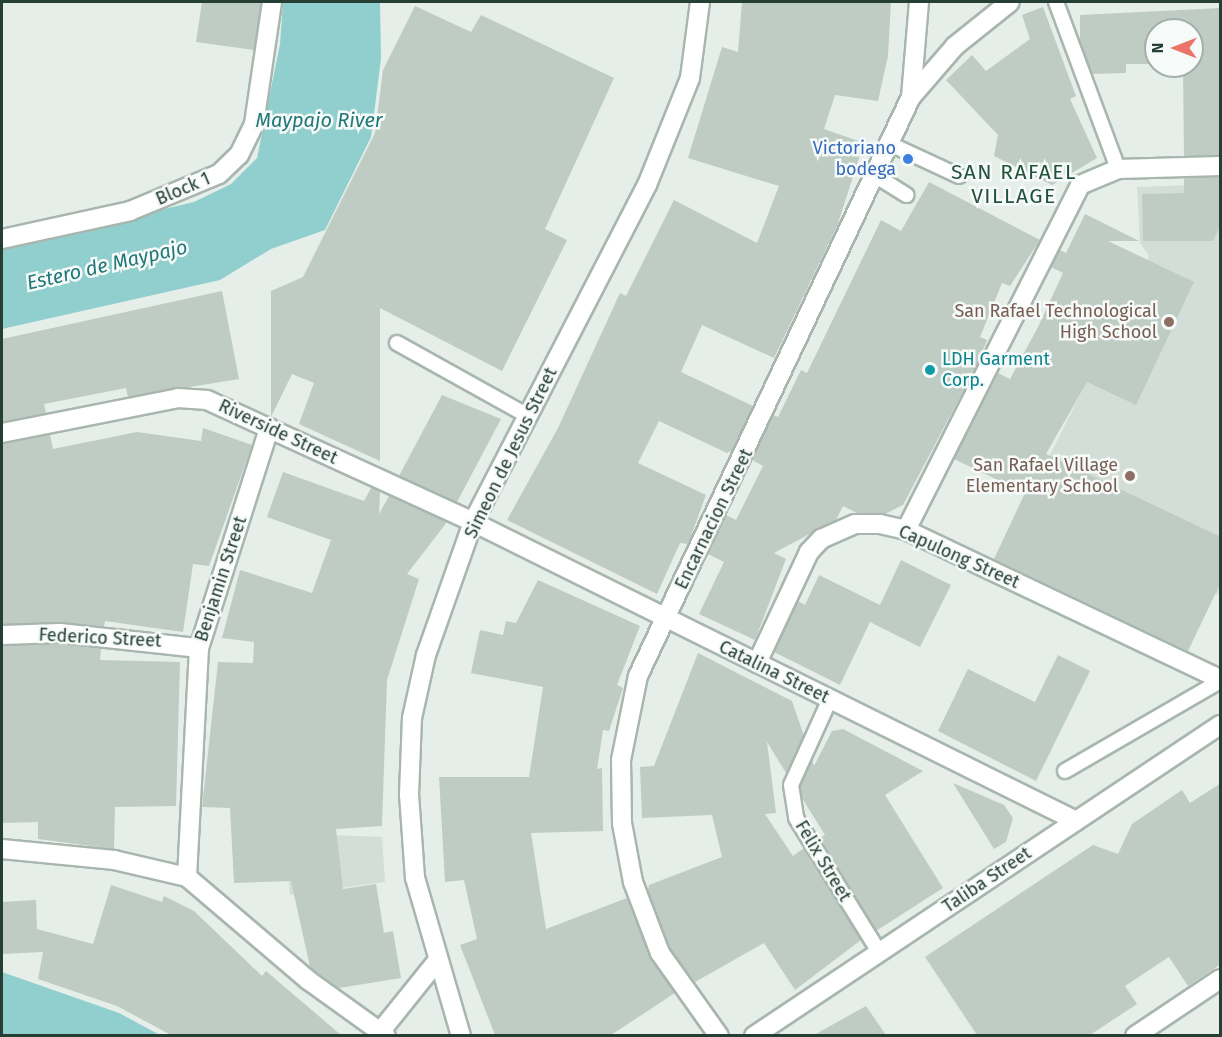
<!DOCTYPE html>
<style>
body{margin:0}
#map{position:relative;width:1222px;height:1037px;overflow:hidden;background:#e6eee9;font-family:"Fira Sans",sans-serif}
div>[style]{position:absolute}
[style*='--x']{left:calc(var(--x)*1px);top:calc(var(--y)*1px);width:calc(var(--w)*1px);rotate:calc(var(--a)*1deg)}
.built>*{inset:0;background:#d4ded8}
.water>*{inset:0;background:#91cfcf}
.building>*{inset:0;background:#beccc4}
.roads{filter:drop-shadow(2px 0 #a8b6af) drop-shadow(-2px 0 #a8b6af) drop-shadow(0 2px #a8b6af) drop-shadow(0 -2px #a8b6af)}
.lane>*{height:14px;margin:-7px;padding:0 7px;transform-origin:7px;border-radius:7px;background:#fff}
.street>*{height:18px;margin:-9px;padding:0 9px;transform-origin:9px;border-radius:9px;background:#fff}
.dots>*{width:16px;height:16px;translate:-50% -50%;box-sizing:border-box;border:3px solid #f6faf8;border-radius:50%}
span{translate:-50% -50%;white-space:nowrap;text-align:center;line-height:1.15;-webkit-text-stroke:5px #f6faf8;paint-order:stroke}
.shop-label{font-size:18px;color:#366cbe}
.right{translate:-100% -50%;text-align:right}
.street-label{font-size:18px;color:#253f34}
.education-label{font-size:18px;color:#785e54}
.culture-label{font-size:18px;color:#0d838f}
.left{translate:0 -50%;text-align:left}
.water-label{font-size:20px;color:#227879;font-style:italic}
.quarter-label{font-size:21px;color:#22513e;letter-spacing:1.5px}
.frame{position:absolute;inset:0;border:3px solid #253f34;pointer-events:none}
.north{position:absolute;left:1144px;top:18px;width:60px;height:60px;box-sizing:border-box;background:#f6faf8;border:2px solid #a2afaa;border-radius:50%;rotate:270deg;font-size:16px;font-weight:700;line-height:24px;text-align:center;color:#253f34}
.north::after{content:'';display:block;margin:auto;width:21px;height:27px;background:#eb7367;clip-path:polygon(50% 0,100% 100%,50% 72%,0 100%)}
</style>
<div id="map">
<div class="built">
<div style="clip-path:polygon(1220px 184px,1220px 596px,1028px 499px,1149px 256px,1140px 243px,1137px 187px)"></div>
<div style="clip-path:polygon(284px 833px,382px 837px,385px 882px,290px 895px)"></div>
</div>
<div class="water">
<div style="clip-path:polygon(283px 2px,380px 2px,381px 59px,371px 137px,325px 230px,271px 249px,220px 280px,2px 329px,2px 247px,194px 202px,231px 184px,257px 158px,280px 44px)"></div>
<div style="clip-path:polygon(2px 972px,119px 1013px,160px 1035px,2px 1035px)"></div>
</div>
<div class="building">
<div style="clip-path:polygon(202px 2px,261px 2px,254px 50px,196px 42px)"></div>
<div style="clip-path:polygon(742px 2px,891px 2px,888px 56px,878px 101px,835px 95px,824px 129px,864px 143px,837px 226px,774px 358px,702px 325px,681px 372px,753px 406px,732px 450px,727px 453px,659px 421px,638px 463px,706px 495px,688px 544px,680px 543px,657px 594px,507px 520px,558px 428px,620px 293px,626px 296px,674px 200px,757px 243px,779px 186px,688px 158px,722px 47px,738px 52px)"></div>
<div style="clip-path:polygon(415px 6px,471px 32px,481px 15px,614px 78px,545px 229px,567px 240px,502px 371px,380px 308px,380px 461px,299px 424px,314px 383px,292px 374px,271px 417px,271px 291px,303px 277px,375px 133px,383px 70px)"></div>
<div style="clip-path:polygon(1043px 7px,1076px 96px,1070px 99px,1097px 158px,1052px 185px,994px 156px,998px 135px,946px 80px,972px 55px,986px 71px,1030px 39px,1022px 15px)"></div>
<div style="clip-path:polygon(1221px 8px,1221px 155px,1184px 156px,1183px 66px,1192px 66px,1192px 30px,1156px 30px,1156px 64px,1126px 64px,1126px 73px,1092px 74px,1080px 40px,1080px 15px)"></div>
<div style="clip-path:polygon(1221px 177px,1221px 225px,1213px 241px,1143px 241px,1142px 194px,1184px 193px,1184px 178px)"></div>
<div style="clip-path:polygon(929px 182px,1040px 240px,1010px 286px,1002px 283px,980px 337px,987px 340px,978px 363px,903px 505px,885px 514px,857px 513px,843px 506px,836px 520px,774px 553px,786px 559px,755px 640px,699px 614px,724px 562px,708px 554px,726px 515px,736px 520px,763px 466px,752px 460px,773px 415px,778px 417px,801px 370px,807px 373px,881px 220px,901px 231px)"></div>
<div style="clip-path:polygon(1085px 214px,1139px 241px,1108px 241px,1194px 282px,1136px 405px,1087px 382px,1046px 454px,1221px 537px,1221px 582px,1188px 651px,994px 559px,1025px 493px,954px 459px,998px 373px,1010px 379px,1038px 327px,1063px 273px,1051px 267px,1060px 250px,1066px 253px)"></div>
<div style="clip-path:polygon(222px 291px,239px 379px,128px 397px,126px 388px,44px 404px,46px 413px,2px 422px,2px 339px)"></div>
<div style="clip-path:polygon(442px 395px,501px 419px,457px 502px,399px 476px)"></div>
<div style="clip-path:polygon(203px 428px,252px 445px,209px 566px,193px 564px,183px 632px,105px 621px,104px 626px,2px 624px,2px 444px,50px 435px,53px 449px,137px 432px,201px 441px)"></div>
<div style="clip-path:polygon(283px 472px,364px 501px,371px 488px,380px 492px,379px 514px,389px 496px,447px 522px,407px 574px,419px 579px,387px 680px,382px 826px,336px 829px,343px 889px,376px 884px,384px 933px,393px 931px,401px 978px,339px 988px,310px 967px,291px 881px,234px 883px,230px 808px,202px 807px,218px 662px,253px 663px,254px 642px,222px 638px,240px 570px,312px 593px,331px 540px,267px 517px)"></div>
<div style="clip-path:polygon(901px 560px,951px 585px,920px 647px,870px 622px,840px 685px,774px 652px,798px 601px,805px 605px,819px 575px,880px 605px)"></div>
<div style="clip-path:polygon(538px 580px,640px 626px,617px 685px,623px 688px,609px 731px,603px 730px,597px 769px,602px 768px,603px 831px,531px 833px,546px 929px,627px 898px,650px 957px,675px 993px,611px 1035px,495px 1035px,460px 945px,477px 939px,464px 880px,445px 882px,439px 777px,529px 777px,543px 687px,471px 673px,480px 630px,503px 635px,506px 621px,516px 623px)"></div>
<div style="clip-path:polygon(60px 644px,101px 649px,100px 660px,180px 662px,176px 806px,115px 807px,114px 849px,38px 839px,38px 822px,2px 823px,2px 646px)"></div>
<div style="clip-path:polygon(698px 653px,792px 701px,804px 736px,786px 773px,767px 742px,776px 813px,765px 814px,793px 856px,804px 848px,861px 940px,795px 990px,764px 943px,695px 982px,670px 948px,648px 890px,649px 885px,722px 857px,712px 815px,642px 818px,640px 767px,654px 766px)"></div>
<div style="clip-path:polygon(1058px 655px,1090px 671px,1036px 781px,938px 731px,968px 669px,1035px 702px)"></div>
<div style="clip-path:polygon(843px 729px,923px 771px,885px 795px,943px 888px,876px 931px,819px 838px,825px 835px,802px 798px,800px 786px,812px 760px,814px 766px,832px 731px)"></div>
<div style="clip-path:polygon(953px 783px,1004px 805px,1013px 818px,1006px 842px,994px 849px)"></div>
<div style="clip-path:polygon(1221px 783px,1221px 964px,1188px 986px,1169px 957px,1125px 986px,1137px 1004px,1090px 1035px,977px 1035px,925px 957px,1093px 845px,1118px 854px,1132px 824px,1182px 790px,1190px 803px)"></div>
<div style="clip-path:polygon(111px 885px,162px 902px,164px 896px,194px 911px,262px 976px,266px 971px,341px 1035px,171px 1035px,117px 1006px,38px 979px,43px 952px,2px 954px,2px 902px,36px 900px,37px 929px,93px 944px)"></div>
<div style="clip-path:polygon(866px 1006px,886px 1035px,814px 1035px)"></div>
</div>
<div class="roads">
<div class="lane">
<div style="--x:1056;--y:2;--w:178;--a:69.6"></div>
<div style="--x:890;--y:144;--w:76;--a:24.9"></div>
<div style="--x:876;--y:176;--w:36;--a:32"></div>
<div style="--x:397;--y:343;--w:150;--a:29.1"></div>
<div style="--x:830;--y:699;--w:94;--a:114.4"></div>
<div style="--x:791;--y:785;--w:33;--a:81"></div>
<div style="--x:796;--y:818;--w:158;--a:58.2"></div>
<div style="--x:1065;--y:771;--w:179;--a:-30.1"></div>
</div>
<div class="street">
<div style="--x:911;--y:97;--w:67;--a:-49.2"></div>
<div style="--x:955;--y:46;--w:70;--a:-38.7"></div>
<div style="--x:2;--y:239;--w:131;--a:-12.3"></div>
<div style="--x:130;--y:211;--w:96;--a:-22.6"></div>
<div style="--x:219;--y:174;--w:28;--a:-44"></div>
<div style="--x:239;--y:155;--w:34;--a:-64"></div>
<div style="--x:254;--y:124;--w:123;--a:-81.6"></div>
<div style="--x:2;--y:433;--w:179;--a:-11.2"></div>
<div style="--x:178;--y:398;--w:29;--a:4"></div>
<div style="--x:207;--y:400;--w:293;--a:24.6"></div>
<div style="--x:473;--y:522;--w:673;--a:26.37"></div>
<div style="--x:906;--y:530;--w:386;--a:-63.2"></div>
<div style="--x:1080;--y:185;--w:41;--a:-22.8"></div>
<div style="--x:1118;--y:169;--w:102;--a:-1.7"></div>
<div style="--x:2;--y:635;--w:58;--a:-2"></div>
<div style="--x:60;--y:633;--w:140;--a:6.2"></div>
<div style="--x:757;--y:663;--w:123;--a:-64.9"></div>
<div style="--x:809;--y:552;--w:18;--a:-47"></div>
<div style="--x:821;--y:539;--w:37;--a:-24"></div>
<div style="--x:855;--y:524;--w:25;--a:0"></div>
<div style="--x:880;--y:524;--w:27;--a:13"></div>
<div style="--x:906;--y:530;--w:348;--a:25.4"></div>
<div style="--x:2;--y:849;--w:113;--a:5.6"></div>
<div style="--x:114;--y:860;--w:75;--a:13.1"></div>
<div style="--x:187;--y:877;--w:159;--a:40.4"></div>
<div style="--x:308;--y:980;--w:96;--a:35.7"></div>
<div style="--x:187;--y:877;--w:229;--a:-87"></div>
<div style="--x:199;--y:648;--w:231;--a:-72.3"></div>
<div style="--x:380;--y:1032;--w:91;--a:-51.2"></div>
<div style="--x:461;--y:1036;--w:165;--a:-106.2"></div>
<div style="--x:415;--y:878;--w:83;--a:-94.1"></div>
<div style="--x:409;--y:795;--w:77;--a:-87.8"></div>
<div style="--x:412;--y:718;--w:65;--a:-77.5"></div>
<div style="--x:426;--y:655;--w:141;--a:-70.5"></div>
<div style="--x:473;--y:522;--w:379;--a:-62.7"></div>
<div style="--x:647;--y:185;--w:115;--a:-68.1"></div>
<div style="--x:690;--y:78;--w:77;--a:-82.5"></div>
<div style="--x:719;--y:1036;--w:102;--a:-125.4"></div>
<div style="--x:660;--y:953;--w:76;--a:-110.8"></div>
<div style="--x:633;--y:882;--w:60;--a:-100.6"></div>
<div style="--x:622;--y:823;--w:63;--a:-90.9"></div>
<div style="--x:621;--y:760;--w:86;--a:-78.6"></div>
<div style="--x:638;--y:676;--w:640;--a:-64.76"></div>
<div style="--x:911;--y:97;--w:95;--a:-85.2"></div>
<div style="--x:754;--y:1036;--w:560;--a:-33.72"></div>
<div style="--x:1135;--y:1036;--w:102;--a:-33.8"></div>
</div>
</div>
<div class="dots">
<div style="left:908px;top:159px;background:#3f7fe0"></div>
<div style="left:1169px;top:322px;background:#8d6e63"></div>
<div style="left:930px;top:370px;background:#0f9aa8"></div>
<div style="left:1130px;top:476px;background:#8d6e63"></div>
</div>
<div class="shop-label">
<span class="right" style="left:896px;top:159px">Victoriano<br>bodega</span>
</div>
<div class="street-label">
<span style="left:183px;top:189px;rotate:-23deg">Block 1</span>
<span style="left:278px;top:432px;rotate:25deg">Riverside Street</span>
<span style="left:511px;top:453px;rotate:-64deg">Simeon de Jesus Street</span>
<span style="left:714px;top:519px;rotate:-64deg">Encarnacion Street</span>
<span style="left:959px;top:557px;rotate:24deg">Capulong Street</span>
<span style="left:221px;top:579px;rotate:-72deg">Benjamin Street</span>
<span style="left:100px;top:638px;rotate:3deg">Federico Street</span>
<span style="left:774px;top:672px;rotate:26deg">Catalina Street</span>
<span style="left:823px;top:861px;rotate:59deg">Felix Street</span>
<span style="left:987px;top:880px;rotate:-34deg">Taliba Street</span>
</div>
<div class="education-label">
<span class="right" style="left:1157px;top:322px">San Rafael Technological<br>High School</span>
<span class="right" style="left:1118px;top:476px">San Rafael Village<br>Elementary School</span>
</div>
<div class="culture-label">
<span class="left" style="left:942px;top:370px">LDH Garment<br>Corp.</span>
</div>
<div class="water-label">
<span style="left:319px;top:120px">Maypajo River</span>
<span style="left:107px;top:265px;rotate:-13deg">Estero de Maypajo</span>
</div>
<div class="quarter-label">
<span style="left:1014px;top:184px">SAN RAFAEL<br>VILLAGE</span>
</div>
<div class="frame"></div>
<div class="north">N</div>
</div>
